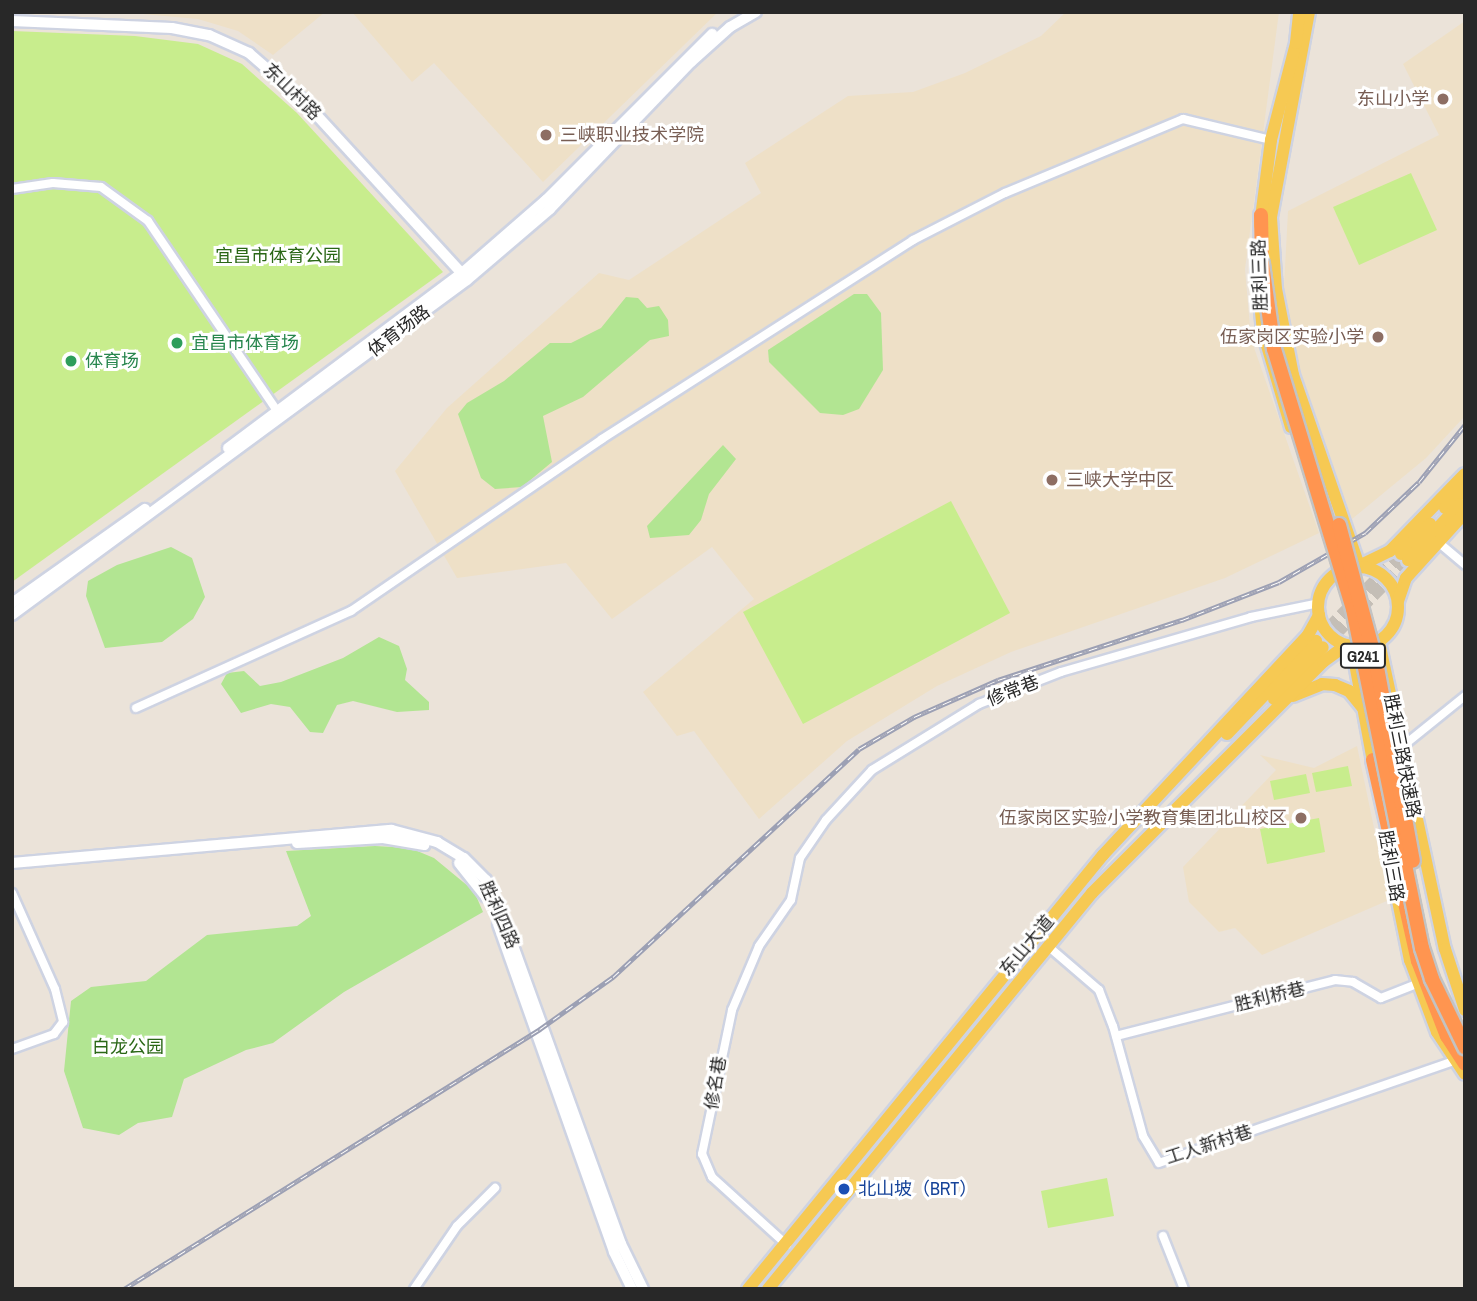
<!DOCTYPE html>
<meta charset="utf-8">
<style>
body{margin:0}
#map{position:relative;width:1477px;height:1301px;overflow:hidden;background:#ebe3d9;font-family:"Archivo Narrow","Noto Sans SC",sans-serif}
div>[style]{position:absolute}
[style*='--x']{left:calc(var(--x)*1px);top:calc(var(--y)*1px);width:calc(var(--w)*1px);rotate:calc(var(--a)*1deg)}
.education>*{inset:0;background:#eee0c7}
.green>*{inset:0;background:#b2e592}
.pitch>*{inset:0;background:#c8ed8d}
.primary-tunnel>*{height:12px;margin-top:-6px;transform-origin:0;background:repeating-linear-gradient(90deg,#c4beb6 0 12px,transparent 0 18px)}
.roads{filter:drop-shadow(2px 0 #ced3e2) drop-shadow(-2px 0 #ced3e2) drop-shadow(0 2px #ced3e2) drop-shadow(0 -2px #ced3e2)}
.street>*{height:8px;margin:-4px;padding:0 4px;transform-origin:4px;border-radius:4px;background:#fff}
.secondary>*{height:10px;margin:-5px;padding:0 5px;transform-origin:5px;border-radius:5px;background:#fff}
.primary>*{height:12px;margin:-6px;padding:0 6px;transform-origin:6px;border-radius:6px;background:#f6c953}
.primary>.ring{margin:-6px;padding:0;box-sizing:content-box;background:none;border:12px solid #f6c953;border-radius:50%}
.highway>*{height:14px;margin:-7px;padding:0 7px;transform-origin:7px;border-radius:7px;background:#ff9550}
.rail>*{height:5px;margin-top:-2.5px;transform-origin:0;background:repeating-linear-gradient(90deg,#fff 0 8px,#9ca0b4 0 16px);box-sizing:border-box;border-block:2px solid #9ca0b4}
.bridges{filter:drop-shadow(2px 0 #c3c3c3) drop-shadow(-2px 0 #c3c3c3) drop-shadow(0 2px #c3c3c3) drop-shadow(0 -2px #c3c3c3)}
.highway-bridge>*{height:14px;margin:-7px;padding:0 7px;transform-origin:7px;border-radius:7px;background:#ff9550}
.dots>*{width:19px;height:19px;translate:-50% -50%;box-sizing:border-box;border:4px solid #fff;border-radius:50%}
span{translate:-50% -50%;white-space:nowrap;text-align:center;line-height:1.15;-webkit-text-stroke:6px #fff;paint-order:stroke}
.shield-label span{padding:2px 5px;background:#fff;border:2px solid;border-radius:5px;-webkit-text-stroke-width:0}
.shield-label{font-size:16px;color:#282828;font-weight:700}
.street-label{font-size:18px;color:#282828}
.education-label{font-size:18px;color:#785e54}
.right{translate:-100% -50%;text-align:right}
.left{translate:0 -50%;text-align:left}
.park-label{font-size:18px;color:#2a6716}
.leisure-label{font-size:18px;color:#27864d}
.transit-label{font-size:18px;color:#164399}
.frame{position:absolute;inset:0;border:14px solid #282828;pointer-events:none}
</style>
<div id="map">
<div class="education">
<div style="clip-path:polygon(120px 12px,325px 12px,273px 55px,238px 31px,198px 19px)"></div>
<div style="clip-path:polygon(352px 12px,718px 12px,543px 182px,434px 63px,412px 82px)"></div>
<div style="clip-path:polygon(1066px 12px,1279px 12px,1245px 269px,1251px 339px,1319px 533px,1225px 578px,1011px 652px,937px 686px,847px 741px,759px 819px,694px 731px,677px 736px,643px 692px,754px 599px,712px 547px,612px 619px,566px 563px,457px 578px,395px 471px,447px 408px,599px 273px,629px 280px,761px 193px,745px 163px,848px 96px,913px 92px,965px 73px,1041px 36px)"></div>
<div style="clip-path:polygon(1465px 21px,1465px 416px,1426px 458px,1352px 519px,1295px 357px,1284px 287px,1288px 211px,1439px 135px,1403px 64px)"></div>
<div style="clip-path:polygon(1357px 746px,1389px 900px,1262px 955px,1235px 928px,1219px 932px,1189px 902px,1183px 867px,1276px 770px,1260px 755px,1314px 768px)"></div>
</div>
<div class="green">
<div style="clip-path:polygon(854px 294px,867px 294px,881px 313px,883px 370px,859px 409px,843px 415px,820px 413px,769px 362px,768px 350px)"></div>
<div style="clip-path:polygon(626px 297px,638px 298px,647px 308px,659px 306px,668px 320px,669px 336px,650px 340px,583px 397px,543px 416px,552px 462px,522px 487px,495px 489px,481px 478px,458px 414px,467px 403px,504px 381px,550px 343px,571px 343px,601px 328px)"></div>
<div style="clip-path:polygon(723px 445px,736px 459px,709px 494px,701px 520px,689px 535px,650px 538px,647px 526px)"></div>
<div style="clip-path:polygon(171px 547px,192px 558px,205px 597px,193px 619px,162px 642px,105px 648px,86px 596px,88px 581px,117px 565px)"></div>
<div style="clip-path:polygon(379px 637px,399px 646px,407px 669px,405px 680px,429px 702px,429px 710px,397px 712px,353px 701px,337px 705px,323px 733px,310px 732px,290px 707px,271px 704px,241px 713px,221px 684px,227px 673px,244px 671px,260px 686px,281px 682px,343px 658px)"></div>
<div style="clip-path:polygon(375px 846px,410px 848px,434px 858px,474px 891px,483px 912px,344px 992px,273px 1043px,246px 1050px,184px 1079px,172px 1117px,138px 1123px,119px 1135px,83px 1128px,64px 1071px,71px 1001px,91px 987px,146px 981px,207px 935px,297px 926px,311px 916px,286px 851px)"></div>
</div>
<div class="pitch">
<div style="clip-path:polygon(12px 31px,135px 36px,198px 44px,242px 64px,297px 113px,443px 272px,12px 582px)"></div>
<div style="clip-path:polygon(1411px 173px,1437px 230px,1359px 265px,1333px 207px)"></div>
<div style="clip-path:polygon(951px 501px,1010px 613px,803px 724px,743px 612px)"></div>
<div style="clip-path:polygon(1348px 766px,1352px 786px,1316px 792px,1312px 773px)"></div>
<div style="clip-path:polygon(1306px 774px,1310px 793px,1274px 800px,1270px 781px)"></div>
<div style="clip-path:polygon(1319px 818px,1325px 852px,1267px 864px,1260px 829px)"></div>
<div style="clip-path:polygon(1107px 1178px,1114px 1216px,1048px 1228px,1041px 1191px)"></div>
</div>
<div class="primary-tunnel">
<div style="--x:1316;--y:641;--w:122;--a:-45.7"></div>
<div style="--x:1323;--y:647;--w:122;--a:-45.7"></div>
</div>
<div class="roads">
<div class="street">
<div style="--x:12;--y:189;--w:41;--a:-8.3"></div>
<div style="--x:53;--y:183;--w:48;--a:4.8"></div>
<div style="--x:101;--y:187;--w:58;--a:35.9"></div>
<div style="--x:148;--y:221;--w:230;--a:55.8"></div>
<div style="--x:1438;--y:542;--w:35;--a:40"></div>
<div style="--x:136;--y:708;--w:236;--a:-24.3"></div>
<div style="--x:351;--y:611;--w:304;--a:-34.4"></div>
<div style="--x:602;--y:439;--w:369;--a:-32.6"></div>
<div style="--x:913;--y:240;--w:103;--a:-27.1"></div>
<div style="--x:1005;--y:193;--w:193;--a:-22.6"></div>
<div style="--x:1183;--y:119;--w:90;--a:13.4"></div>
<div style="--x:1403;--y:746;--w:80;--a:-38.9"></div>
<div style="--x:12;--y:893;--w:105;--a:65.9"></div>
<div style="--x:55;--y:989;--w:34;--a:76"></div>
<div style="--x:63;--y:1022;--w:15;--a:127"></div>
<div style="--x:54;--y:1034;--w:45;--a:160.3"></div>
<div style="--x:1049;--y:947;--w:66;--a:40.7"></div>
<div style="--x:1099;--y:990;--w:39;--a:69"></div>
<div style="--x:1113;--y:1026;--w:114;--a:74.7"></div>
<div style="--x:1143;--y:1136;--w:31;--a:59"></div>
<div style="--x:1159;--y:1163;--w:311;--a:-19.1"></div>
<div style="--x:1116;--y:1036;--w:226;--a:-14.3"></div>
<div style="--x:1335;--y:980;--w:18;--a:6"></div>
<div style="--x:1353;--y:982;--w:32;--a:30"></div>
<div style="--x:1381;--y:998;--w:41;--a:-21.5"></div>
<div style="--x:1163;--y:1236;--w:57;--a:68.4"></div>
<div style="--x:787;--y:1245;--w:101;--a:-137.8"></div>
<div style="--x:712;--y:1177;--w:25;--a:-113"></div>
<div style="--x:702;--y:1154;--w:147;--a:-78.2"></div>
<div style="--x:732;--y:1010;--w:69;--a:-67.1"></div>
<div style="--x:759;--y:946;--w:56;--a:-55.2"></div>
<div style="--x:791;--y:900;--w:43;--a:-77.9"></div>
<div style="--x:800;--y:858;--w:46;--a:-55.6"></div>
<div style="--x:826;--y:820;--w:68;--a:-47.4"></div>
<div style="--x:872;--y:770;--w:126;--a:-31.7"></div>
<div style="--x:979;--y:704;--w:88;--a:-21.3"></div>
<div style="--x:1061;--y:672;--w:198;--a:-16.1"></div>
<div style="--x:1251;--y:617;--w:69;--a:-11.6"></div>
<div style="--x:414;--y:1289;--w:76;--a:-55.7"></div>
<div style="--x:457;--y:1226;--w:54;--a:-45"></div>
</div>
<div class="secondary">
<div style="--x:12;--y:21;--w:160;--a:2.5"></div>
<div style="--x:172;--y:28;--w:38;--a:11"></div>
<div style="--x:209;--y:35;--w:44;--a:24.2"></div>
<div style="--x:249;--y:53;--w:70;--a:41"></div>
<div style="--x:302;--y:99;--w:241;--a:47.5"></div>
<div style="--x:228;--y:448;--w:292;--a:-36.8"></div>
<div style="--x:462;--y:273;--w:111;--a:-41"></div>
<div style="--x:546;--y:200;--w:235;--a:-45"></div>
<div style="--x:12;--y:603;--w:163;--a:-35.3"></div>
<div style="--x:12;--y:615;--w:565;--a:-36.36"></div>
<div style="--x:467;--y:280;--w:109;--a:-40.5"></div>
<div style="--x:550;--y:209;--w:204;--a:-46.2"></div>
<div style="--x:691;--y:62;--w:52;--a:-41.9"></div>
<div style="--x:730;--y:27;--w:30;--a:-30"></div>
<div style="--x:297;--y:843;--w:86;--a:-3.3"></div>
<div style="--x:383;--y:838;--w:42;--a:9.7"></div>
<div style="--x:12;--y:863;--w:381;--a:-5"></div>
<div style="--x:392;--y:830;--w:47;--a:14.9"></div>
<div style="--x:437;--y:842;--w:31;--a:31"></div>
<div style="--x:464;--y:858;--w:31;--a:45"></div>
<div style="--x:486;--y:880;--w:42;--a:65.9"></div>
<div style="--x:503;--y:918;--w:347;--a:70.1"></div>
<div style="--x:621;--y:1244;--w:50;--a:63.9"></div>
<div style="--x:459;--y:863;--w:43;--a:51.5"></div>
<div style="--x:498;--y:924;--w:348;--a:70.5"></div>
<div style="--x:614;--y:1252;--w:41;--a:64.1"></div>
</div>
<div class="primary">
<div style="--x:1309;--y:12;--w:209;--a:100.5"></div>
<div style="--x:1271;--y:218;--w:71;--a:86"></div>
<div style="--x:1276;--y:289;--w:88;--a:78.8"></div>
<div style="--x:1293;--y:375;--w:202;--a:70.9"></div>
<div style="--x:1359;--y:566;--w:34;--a:-26"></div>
<div style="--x:1390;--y:551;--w:107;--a:-45.8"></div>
<div style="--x:1260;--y:225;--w:86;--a:-82.6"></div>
<div style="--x:1271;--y:140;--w:100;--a:-75.5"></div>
<div style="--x:1296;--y:43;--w:31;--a:-84"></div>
<div style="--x:1257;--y:271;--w:61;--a:84.4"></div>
<div style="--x:1263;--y:332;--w:99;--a:73.6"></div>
<div style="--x:1445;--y:508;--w:28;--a:-44"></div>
<div style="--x:1401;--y:554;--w:42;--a:-46"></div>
<div style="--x:1408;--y:560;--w:76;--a:-47.1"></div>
<div class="ring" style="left:1318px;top:567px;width:68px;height:68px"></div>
<div style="--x:1398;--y:601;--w:24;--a:-71"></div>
<div style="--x:1406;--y:578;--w:88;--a:-47.8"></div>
<div style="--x:1379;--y:642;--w:314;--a:77.9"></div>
<div style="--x:1445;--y:949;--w:64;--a:71.8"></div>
<div style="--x:1352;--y:647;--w:122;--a:79.6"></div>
<div style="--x:1293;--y:696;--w:31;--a:-22"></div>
<div style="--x:1322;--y:684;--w:13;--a:4"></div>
<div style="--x:1335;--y:685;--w:15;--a:23"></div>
<div style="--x:1349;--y:691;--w:21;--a:51"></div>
<div style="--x:1274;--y:699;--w:71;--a:-46.7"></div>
<div style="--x:1227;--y:734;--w:129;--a:-46.3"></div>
<div style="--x:1392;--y:871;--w:91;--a:78.6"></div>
<div style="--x:1410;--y:960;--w:77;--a:69.4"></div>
<div style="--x:1437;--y:1032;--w:50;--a:56.3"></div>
<div style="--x:748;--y:1289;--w:561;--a:-50.72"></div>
<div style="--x:1103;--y:855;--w:301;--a:-47"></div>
<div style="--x:1308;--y:635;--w:23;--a:-61"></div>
<div style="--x:768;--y:1289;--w:512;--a:-50.71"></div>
<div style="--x:1092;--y:893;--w:327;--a:-45"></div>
<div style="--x:1323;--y:662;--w:29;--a:-36"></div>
</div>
<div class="highway">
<div style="--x:1261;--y:215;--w:49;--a:88.8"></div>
<div style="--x:1373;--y:760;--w:206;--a:77.4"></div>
<div style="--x:1418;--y:961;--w:80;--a:68.9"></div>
<div style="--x:1447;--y:1036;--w:33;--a:57"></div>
</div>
</div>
<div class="rail">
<div style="--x:124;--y:1289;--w:491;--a:-32"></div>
<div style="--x:540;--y:1029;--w:90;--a:-35.5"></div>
<div style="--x:613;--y:977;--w:335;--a:-42.8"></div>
<div style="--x:859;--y:749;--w:64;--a:-30.2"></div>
<div style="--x:914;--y:717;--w:92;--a:-23.8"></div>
<div style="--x:998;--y:680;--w:194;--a:-18.1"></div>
<div style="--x:1182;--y:620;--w:104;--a:-21.4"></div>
<div style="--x:1279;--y:582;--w:99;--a:-29.7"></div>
<div style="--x:1365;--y:533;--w:74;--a:-43.4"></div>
<div style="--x:1419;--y:482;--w:73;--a:-51.1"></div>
</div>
<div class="bridges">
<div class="highway-bridge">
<div style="--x:1262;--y:264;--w:86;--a:82"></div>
<div style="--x:1274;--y:349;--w:272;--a:73.1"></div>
<div style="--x:1353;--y:609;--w:346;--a:78.5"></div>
<div style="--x:1422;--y:948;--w:33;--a:72"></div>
<div style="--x:1432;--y:979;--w:76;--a:64.1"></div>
<div style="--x:1339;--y:525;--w:142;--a:74.9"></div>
<div style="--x:1376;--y:662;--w:202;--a:79.5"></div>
</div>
</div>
<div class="dots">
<div style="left:1443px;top:99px;background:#8d6e63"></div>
<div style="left:546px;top:135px;background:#8d6e63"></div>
<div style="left:1378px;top:337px;background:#8d6e63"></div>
<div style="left:177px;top:343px;background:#2e9e5b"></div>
<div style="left:71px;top:361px;background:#2e9e5b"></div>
<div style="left:1052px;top:480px;background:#8d6e63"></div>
<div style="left:1301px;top:818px;background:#8d6e63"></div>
<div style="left:844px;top:1189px;background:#1a4fb4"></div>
</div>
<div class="shield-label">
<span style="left:1363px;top:656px">G241</span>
</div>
<div class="street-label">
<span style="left:292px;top:92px;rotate:44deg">东山村路</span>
<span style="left:1260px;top:275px;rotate:-92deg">胜利三路</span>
<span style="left:399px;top:331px;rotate:-37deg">体育场路</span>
<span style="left:1013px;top:691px;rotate:-21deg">修常巷</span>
<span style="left:1402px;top:756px;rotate:79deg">胜利三路快速路</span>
<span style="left:1391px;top:866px;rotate:80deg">胜利三路</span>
<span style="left:499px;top:915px;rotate:66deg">胜利四路</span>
<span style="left:1027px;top:946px;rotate:-50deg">东山大道</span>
<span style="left:1270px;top:997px;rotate:-14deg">胜利桥巷</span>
<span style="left:716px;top:1083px;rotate:-81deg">修名巷</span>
<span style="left:1209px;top:1145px;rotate:-18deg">工人新村巷</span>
</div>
<div class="education-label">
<span class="right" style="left:1429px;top:99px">东山小学</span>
<span class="left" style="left:560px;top:135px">三峡职业技术学院</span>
<span class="right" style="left:1364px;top:337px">伍家岗区实验小学</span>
<span class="left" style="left:1066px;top:480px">三峡大学中区</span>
<span class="right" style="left:1287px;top:818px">伍家岗区实验小学教育集团北山校区</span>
</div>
<div class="park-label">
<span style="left:278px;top:256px">宜昌市体育公园</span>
<span style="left:128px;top:1047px">白龙公园</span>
</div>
<div class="leisure-label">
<span class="left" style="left:191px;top:343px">宜昌市体育场</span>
<span class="left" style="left:85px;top:361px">体育场</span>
</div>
<div class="transit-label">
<span class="left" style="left:858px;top:1189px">北山坡（BRT）</span>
</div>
<div class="frame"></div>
</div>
